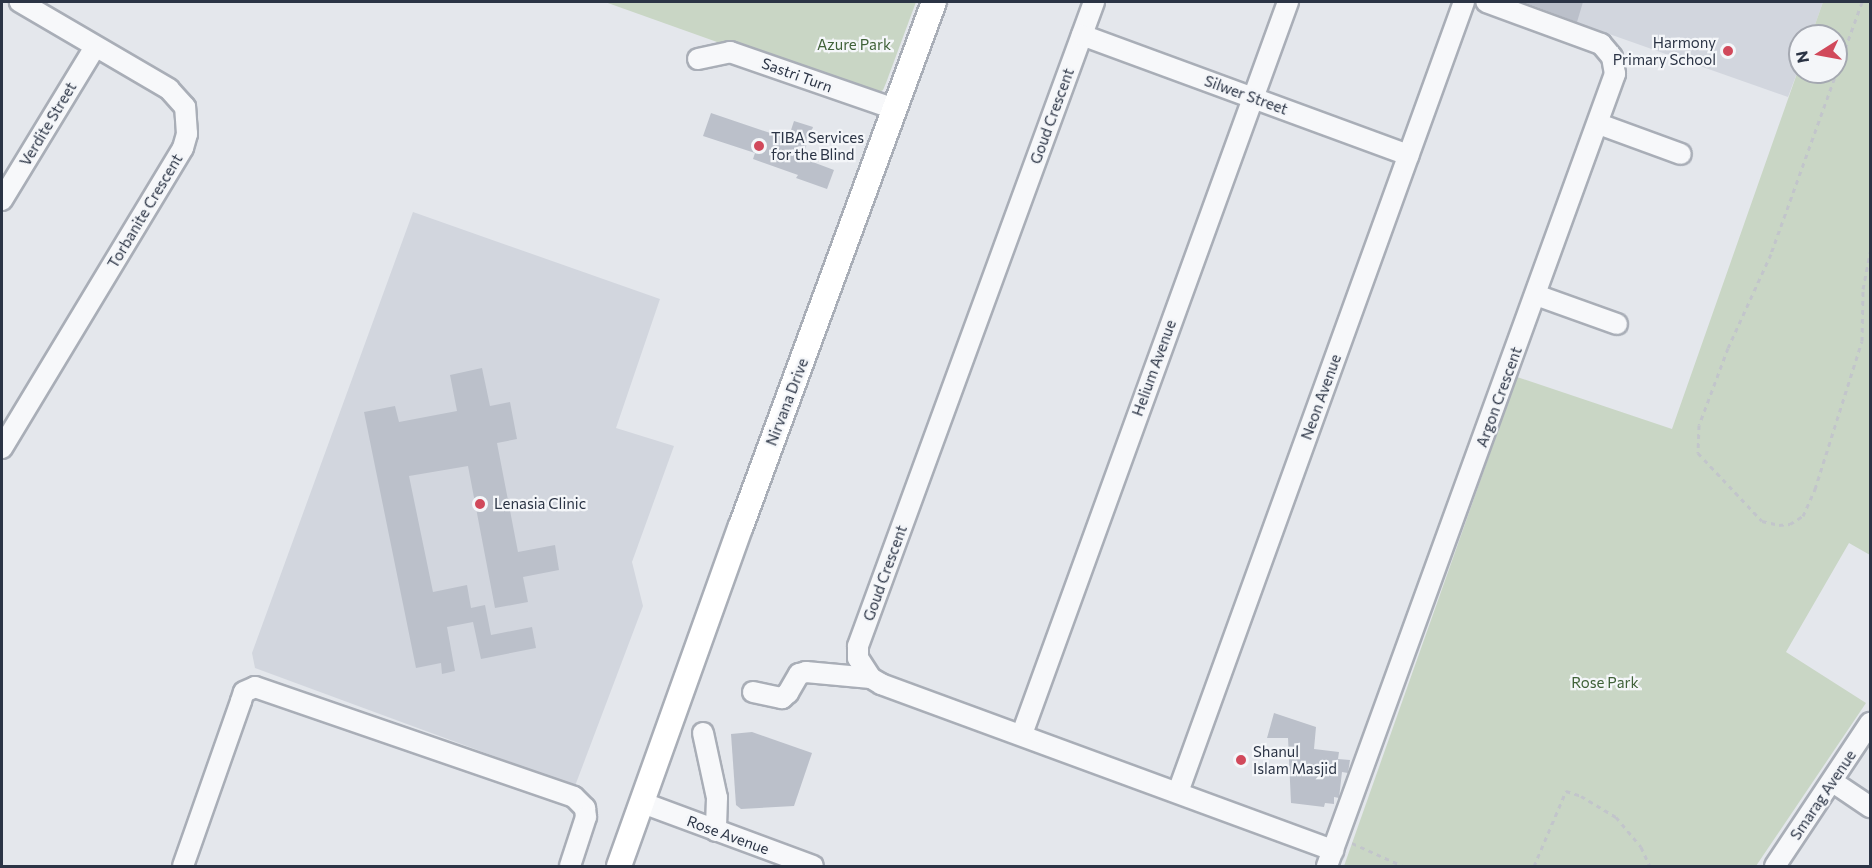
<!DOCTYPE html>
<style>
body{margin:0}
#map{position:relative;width:1872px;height:868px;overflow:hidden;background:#e4e7ec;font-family:Commissioner,sans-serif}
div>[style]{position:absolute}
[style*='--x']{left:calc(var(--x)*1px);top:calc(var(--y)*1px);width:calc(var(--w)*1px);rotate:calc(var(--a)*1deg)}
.built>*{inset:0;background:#d2d6de}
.green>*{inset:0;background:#c9d6c5}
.building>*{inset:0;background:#bbc0ca}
.path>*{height:3px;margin-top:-1.5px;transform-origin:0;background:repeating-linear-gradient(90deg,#c2c5cb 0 4.5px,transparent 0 9px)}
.roads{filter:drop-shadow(2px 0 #a9aeb7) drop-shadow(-2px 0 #a9aeb7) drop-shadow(0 2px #a9aeb7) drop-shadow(0 -2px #a9aeb7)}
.minor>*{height:20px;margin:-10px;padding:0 10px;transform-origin:10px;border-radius:10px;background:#f7f8fa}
.major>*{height:24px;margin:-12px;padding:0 12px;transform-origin:12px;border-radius:12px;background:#fff}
.dots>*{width:16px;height:16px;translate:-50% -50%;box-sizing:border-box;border:3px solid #f4f6f9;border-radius:50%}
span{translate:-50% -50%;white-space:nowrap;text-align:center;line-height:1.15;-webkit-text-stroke:4.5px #f4f6f9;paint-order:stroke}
.poi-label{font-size:15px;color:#2b3445}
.right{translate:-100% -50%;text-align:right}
.left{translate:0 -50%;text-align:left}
.park-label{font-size:15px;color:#3f6138}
.street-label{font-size:15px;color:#2b3445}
.frame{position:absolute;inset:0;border:3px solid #2b3445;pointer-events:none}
.north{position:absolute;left:1788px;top:24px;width:60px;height:60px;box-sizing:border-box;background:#f4f6f9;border:2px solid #a4a8b1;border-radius:50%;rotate:259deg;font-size:16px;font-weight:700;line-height:24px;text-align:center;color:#2b3445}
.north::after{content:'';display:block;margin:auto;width:21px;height:27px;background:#d1495b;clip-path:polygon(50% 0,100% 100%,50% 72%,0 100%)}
</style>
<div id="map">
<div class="built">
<div style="clip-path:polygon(1518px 2px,1823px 2px,1811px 36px,1800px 36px,1800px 65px,1788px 97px)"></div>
<div style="clip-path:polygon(413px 212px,660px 299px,616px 428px,674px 446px,632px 562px,643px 606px,575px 786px,255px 668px,252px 653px)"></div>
</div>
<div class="green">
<div style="clip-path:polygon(605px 2px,916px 2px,886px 83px,883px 90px,875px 95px,866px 95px)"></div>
<div style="clip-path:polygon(1823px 2px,1870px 2px,1870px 555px,1849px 543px,1786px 652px,1866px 703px,1756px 866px,1344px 866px,1517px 377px,1672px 429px,1800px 65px,1800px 72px,1836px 72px,1836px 36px,1811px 36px)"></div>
</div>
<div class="building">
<div style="clip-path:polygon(1523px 2px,1583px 2px,1577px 22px)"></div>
<div style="clip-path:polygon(711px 113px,788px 139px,794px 121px,813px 127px,802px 158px,834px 170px,827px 189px,796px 178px,798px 175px,753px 159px,755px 153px,703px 136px)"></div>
<div style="clip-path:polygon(482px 368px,490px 406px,510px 402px,517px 439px,497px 443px,518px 552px,555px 545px,559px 570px,523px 577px,528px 602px,495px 608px,468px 466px,409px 476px,433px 592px,467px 585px,471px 608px,485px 605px,491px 635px,532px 627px,536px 648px,481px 659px,473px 622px,447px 627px,455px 671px,442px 674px,441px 663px,416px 668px,364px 412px,395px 406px,399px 422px,457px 411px,450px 375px)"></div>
<div style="clip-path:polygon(1274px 713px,1316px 727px,1314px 749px,1339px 752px,1338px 759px,1350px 760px,1348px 773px,1342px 772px,1339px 798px,1334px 797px,1334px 804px,1325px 803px,1324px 807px,1291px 803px,1288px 738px,1267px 738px)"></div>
<div style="clip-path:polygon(752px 732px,812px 753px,794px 806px,741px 809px,736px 805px,731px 734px)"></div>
</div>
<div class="path">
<div style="--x:1862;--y:2;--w:268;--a:109.9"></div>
<div style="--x:1771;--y:254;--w:103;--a:114.6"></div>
<div style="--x:1728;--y:348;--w:82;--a:110.6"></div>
<div style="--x:1699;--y:425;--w:28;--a:92"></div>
<div style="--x:1698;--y:453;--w:93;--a:46.7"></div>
<div style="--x:1762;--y:521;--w:17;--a:13"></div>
<div style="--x:1779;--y:525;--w:11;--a:-5"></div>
<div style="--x:1790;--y:524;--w:15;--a:-32"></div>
<div style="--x:1803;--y:516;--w:30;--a:-66"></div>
<div style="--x:1815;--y:489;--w:155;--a:-72.4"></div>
<div style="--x:1862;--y:341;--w:52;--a:-88.9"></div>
<div style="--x:1863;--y:289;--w:38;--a:-79"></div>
<div style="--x:1352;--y:843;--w:56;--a:24.3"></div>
<div style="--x:1534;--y:866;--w:82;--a:-66.9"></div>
<div style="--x:1566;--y:791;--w:16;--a:18"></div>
<div style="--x:1581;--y:796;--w:41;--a:31"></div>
<div style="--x:1616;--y:817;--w:39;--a:50"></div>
<div style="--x:1641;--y:847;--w:21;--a:65"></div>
</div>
<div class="roads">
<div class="minor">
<div style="--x:1094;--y:2;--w:686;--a:110.13"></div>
<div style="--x:858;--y:646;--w:12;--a:90"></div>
<div style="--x:858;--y:658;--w:24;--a:57"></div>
<div style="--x:871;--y:678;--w:12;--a:31"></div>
<div style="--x:881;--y:684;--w:482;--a:20.2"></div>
<div style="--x:1082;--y:35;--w:348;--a:20.2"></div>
<div style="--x:698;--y:59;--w:33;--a:-12"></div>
<div style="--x:730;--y:52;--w:175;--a:19.1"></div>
<div style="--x:1599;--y:124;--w:87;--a:20.1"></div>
<div style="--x:2;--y:200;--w:179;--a:-58.7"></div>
<div style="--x:1536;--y:295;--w:86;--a:19.7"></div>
<div style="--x:2;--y:448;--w:350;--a:-58.9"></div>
<div style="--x:183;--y:148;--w:15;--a:-74"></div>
<div style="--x:187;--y:134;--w:27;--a:-94"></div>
<div style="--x:185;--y:107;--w:24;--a:-132"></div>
<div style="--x:169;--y:89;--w:173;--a:-149.7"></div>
<div style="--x:753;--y:692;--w:30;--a:12"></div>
<div style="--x:782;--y:698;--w:8;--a:-40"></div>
<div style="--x:788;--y:693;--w:22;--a:-60"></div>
<div style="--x:799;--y:674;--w:7;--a:-16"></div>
<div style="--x:806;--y:672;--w:65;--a:5.3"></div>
<div style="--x:703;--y:733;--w:66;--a:77.8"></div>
<div style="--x:717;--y:798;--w:33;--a:92"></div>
<div style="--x:1022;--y:734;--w:779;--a:-70.03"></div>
<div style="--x:1833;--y:782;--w:45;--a:34"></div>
<div style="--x:1178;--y:792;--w:840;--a:-70.1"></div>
<div style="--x:643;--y:803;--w:181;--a:20.3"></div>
<div style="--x:183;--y:866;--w:175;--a:-70.6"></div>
<div style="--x:241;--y:701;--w:9;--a:-72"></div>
<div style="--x:244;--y:692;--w:12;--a:-24"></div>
<div style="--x:255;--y:687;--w:337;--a:19"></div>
<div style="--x:574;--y:797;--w:16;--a:45"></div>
<div style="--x:585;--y:808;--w:9;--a:84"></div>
<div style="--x:586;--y:817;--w:52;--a:108.1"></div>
<div style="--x:1327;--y:866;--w:843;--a:-70.02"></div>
<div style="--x:1615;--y:74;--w:17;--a:-100"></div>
<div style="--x:1612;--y:57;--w:17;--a:-130"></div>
<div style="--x:1601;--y:44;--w:122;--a:-159.9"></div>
<div style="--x:1775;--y:866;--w:172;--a:-56.4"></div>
</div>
<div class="major">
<div style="--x:619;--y:866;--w:361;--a:-70.3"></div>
<div style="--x:741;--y:526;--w:558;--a:-69.78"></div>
</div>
</div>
<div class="dots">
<div style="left:1728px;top:51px;background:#d1495b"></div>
<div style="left:759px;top:146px;background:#d1495b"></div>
<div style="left:480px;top:504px;background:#d1495b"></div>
<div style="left:1241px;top:760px;background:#d1495b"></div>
</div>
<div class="poi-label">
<span class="right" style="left:1716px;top:51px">Harmony<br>Primary School</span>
<span class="left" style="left:771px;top:146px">TIBA Services<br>for the Blind</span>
<span class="left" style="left:494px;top:504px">Lenasia Clinic</span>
<span class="left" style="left:1253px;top:760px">Shanul<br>Islam Masjid</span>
</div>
<div class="park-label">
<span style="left:854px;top:45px">Azure Park</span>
<span style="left:1605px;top:683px">Rose Park</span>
</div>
<div class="street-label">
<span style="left:797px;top:75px;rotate:20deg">Sastri Turn</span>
<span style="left:1246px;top:95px;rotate:20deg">Silwer Street</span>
<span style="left:1052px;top:116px;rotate:-70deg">Goud Crescent</span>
<span style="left:48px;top:124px;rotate:-59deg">Verdite Street</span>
<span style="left:145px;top:211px;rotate:-59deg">Torbanite Crescent</span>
<span style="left:1154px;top:368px;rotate:-70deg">Helium Avenue</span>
<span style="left:1321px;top:397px;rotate:-70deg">Neon Avenue</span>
<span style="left:1499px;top:397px;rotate:-70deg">Argon Crescent</span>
<span style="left:787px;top:402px;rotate:-69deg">Nirvana Drive</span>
<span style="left:885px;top:573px;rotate:-70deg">Goud Crescent</span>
<span style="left:1823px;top:795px;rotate:-56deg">Smarag Avenue</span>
<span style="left:728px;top:835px;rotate:20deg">Rose Avenue</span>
</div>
<div class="frame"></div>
<div class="north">N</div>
</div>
